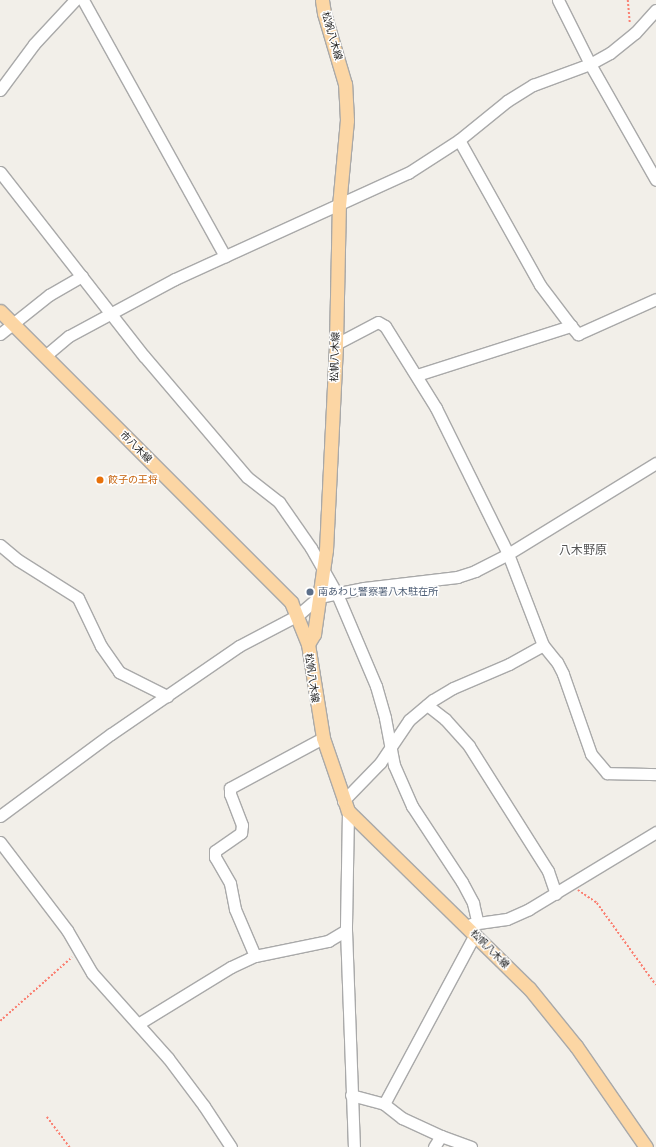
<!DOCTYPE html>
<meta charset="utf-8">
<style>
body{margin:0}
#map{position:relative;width:656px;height:1147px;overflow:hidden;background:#f2efe9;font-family:"Archivo Narrow","Noto Sans JP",sans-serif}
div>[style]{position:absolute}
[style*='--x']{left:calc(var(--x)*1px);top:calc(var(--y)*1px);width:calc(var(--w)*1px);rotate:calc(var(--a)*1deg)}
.path>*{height:1.5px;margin-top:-0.75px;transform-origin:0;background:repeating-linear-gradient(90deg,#fa8072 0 2px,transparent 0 4px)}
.roads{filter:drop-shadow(1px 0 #a9a9a9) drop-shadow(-1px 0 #a9a9a9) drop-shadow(0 1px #a9a9a9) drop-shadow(0 -1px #a9a9a9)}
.minor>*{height:11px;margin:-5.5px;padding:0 5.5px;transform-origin:5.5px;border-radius:5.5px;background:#fff}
.major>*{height:13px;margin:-6.5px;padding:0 6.5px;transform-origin:6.5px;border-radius:6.5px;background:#fcd6a4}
.dots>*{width:11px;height:11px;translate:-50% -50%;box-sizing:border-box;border:2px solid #fff;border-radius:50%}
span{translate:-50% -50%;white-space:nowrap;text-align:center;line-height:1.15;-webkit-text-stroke:3px #fff;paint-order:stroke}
.street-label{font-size:10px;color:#222}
.food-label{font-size:10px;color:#c56008}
.left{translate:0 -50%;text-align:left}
.service-label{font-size:10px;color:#4e5e75}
.quarter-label{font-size:12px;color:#555}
</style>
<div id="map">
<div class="path">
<div style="--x:628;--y:0;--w:24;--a:85"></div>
<div style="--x:578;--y:890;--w:23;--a:34"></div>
<div style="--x:597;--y:903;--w:101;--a:54.3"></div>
<div style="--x:0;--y:1021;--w:96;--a:-41.6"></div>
<div style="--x:47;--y:1117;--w:38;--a:53"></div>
</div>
<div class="roads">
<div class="minor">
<div style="--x:83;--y:0;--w:293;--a:61"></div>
<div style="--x:558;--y:0;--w:72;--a:63.4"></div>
<div style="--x:590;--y:64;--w:133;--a:60.4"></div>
<div style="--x:0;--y:90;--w:57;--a:-53.5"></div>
<div style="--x:34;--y:44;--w:60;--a:-47"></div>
<div style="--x:459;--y:140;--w:166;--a:60.8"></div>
<div style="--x:540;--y:285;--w:51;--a:52.9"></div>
<div style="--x:0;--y:172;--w:234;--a:52"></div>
<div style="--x:144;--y:356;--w:159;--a:49.6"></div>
<div style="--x:247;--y:477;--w:41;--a:38"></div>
<div style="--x:279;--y:502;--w:56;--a:55.2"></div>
<div style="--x:311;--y:548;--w:53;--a:60.5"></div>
<div style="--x:337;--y:594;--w:100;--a:67"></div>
<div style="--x:376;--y:686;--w:33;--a:74"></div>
<div style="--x:385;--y:718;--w:48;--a:79.2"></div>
<div style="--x:394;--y:765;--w:45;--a:66.3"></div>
<div style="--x:412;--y:806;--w:91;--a:56.7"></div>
<div style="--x:462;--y:882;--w:24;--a:62"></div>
<div style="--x:473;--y:903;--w:18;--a:77"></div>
<div style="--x:0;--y:334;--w:63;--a:-38.5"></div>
<div style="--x:49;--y:295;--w:38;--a:-30"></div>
<div style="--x:336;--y:344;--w:47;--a:-27.6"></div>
<div style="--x:378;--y:322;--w:8;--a:30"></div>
<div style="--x:385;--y:326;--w:97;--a:58.1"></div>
<div style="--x:436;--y:408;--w:163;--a:63.7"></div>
<div style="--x:508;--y:554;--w:97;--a:69"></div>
<div style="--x:543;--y:645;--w:22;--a:51"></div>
<div style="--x:557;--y:662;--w:13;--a:63"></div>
<div style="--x:563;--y:674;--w:85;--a:70.7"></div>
<div style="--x:591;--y:754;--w:25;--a:50"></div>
<div style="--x:607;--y:773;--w:49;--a:1.2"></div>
<div style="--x:45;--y:356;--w:31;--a:-40"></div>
<div style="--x:69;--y:336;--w:120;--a:-28.3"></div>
<div style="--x:175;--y:279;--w:256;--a:-24.5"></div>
<div style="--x:408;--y:173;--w:61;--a:-32.9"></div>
<div style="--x:459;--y:140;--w:62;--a:-39.1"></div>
<div style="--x:507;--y:101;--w:31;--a:-32"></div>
<div style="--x:533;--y:85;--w:61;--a:-20.2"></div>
<div style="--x:590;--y:64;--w:23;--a:-29"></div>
<div style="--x:610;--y:53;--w:32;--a:-39"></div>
<div style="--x:635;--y:33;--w:31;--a:-48"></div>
<div style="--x:417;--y:375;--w:162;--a:-17.7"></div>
<div style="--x:571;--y:326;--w:11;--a:49"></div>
<div style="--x:578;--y:334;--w:85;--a:-24.2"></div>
<div style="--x:0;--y:545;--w:23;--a:40"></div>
<div style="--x:18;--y:560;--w:71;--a:32.3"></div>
<div style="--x:78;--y:598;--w:53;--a:64.4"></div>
<div style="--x:101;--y:646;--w:32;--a:55"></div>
<div style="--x:119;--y:672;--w:54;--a:26.6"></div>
<div style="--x:427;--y:705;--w:23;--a:38"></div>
<div style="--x:445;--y:719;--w:36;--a:48"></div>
<div style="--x:469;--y:746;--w:148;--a:57.7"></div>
<div style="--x:548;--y:871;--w:24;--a:71"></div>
<div style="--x:343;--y:801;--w:53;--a:-45.8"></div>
<div style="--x:380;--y:763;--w:52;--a:-56"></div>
<div style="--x:409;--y:720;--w:31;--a:-40"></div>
<div style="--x:433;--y:700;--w:23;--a:-31"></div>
<div style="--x:453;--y:688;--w:61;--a:-23.2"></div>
<div style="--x:509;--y:664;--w:39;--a:-29"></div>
<div style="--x:348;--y:811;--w:119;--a:91"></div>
<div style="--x:346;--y:930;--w:217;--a:87.9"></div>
<div style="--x:0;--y:816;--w:138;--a:-36.5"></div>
<div style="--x:111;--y:734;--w:155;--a:-34.5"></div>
<div style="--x:239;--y:646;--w:67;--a:-27.7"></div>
<div style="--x:298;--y:615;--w:28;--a:-41"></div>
<div style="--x:319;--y:597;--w:46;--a:-11.3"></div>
<div style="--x:364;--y:588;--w:94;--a:-6.7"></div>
<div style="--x:457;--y:577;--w:19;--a:-18"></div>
<div style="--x:475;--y:571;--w:37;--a:-27"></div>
<div style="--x:508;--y:554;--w:174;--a:-31.6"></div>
<div style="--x:0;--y:842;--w:111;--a:52.7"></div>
<div style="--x:67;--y:930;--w:50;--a:59.8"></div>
<div style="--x:92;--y:973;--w:114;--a:48.2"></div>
<div style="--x:168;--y:1058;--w:60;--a:53.1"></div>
<div style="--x:204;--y:1106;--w:49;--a:56.6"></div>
<div style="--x:471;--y:924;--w:36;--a:-8"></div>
<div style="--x:507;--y:919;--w:24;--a:-24"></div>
<div style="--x:529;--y:909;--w:149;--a:-31.2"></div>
<div style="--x:255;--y:956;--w:51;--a:-113.1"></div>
<div style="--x:235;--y:909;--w:26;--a:-101"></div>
<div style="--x:230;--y:883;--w:30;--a:-120"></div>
<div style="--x:215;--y:857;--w:6;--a:-90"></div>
<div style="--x:215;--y:851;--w:32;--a:-35"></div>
<div style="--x:241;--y:833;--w:8;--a:-83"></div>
<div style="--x:242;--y:825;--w:33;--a:-111"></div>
<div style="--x:230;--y:794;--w:6;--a:-90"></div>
<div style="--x:230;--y:788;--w:106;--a:-28.3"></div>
<div style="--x:138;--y:1024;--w:109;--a:-31.5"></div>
<div style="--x:231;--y:967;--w:26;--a:-25"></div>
<div style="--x:255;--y:956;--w:75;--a:-11.6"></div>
<div style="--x:328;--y:941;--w:21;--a:-31"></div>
<div style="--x:351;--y:1095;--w:34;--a:15"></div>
<div style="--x:384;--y:1104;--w:23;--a:38"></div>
<div style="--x:402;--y:1118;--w:43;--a:24.8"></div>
<div style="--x:384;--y:1104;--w:193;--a:-61.8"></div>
<div style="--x:434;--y:1147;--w:13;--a:-58"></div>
<div style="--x:441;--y:1136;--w:32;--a:20"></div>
</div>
<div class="major">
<div style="--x:0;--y:311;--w:412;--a:45"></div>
<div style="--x:291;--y:602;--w:45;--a:68"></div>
<div style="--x:308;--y:644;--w:95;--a:80.9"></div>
<div style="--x:323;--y:738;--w:77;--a:71.1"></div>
<div style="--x:348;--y:811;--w:253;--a:44.4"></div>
<div style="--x:529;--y:988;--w:75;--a:51"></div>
<div style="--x:576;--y:1046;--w:123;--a:55.3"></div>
<div style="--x:308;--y:644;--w:12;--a:-59"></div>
<div style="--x:314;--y:634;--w:85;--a:-81.9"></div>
<div style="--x:326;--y:550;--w:206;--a:-87.2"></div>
<div style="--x:336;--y:344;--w:138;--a:-88.8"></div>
<div style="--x:339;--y:206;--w:86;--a:-84.7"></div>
<div style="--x:347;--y:120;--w:36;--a:-93"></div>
<div style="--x:345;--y:84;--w:74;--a:-106.5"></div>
<div style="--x:324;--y:13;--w:13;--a:-99"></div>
</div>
</div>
<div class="dots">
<div style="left:100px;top:480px;background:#e8710a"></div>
<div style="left:310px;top:592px;background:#5c6f8a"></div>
</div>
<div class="street-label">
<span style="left:332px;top:36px;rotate:74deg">松帆八木線</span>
<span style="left:335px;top:357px;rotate:-88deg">松帆八木線</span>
<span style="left:136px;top:447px;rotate:45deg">市八木線</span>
<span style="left:312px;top:678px;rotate:82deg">松帆八木線</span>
<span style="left:490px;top:949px;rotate:45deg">松帆八木線</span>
</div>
<div class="food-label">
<span class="left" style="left:108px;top:480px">餃子の王将</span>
</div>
<div class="service-label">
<span class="left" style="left:318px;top:592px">南あわじ警察署八木駐在所</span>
</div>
<div class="quarter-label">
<span style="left:583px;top:551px">八木野原</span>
</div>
</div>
